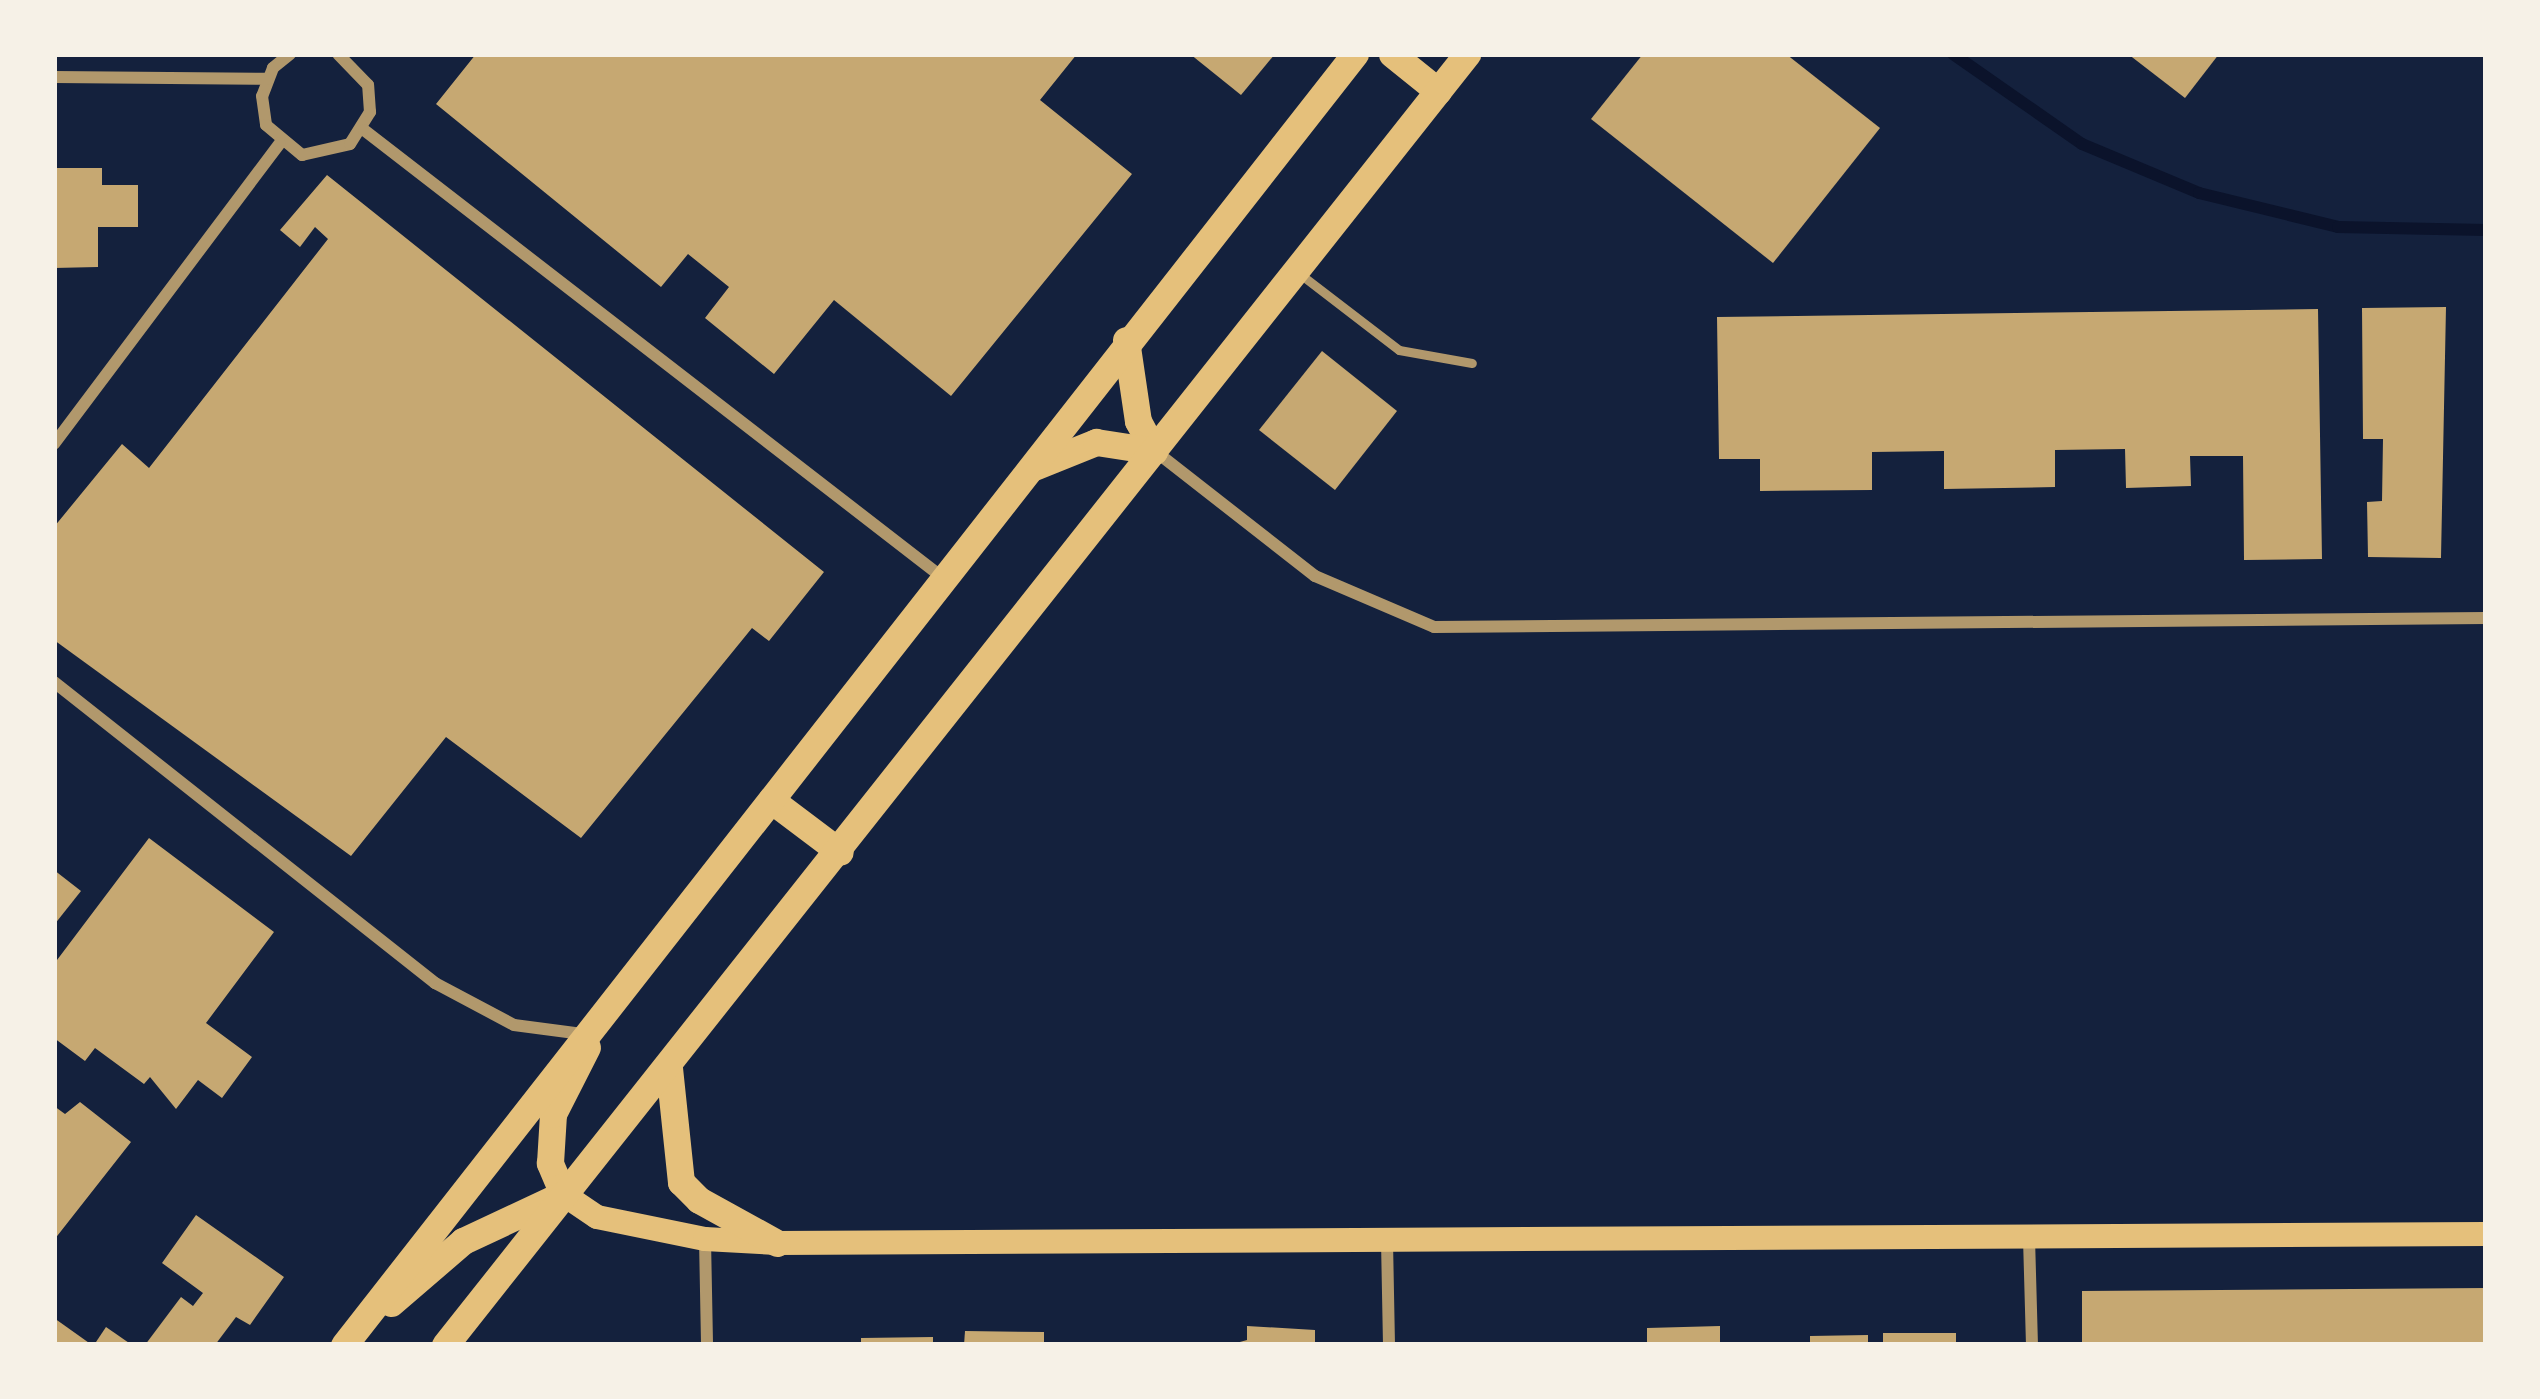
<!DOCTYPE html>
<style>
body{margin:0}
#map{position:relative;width:2540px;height:1399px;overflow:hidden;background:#14213d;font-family:"Work Sans",sans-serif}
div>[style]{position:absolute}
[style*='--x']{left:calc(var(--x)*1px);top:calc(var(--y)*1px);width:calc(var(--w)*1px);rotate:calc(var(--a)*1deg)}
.stream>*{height:12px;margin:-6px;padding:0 6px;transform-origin:6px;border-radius:6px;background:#0b132b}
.building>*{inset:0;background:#c6a872}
.service>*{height:9px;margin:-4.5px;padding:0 4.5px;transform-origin:4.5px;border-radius:4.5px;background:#b1986c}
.minor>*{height:12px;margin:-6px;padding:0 6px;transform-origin:6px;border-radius:6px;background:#b1986c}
.secondary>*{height:24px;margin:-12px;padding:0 12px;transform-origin:12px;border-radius:12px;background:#e5c07b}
.trunk>*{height:27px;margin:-13.5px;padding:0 13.5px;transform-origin:13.5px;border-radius:13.5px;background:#e5c07b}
span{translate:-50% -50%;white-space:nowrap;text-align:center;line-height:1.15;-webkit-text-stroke:9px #f6f1e7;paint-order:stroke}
.frame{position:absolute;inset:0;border:57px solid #f6f1e7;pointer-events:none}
</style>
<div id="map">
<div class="stream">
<div style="--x:1953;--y:54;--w:157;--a:34.9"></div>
<div style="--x:2082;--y:144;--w:127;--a:22.7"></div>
<div style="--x:2199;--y:193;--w:143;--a:13.7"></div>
<div style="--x:2338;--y:227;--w:148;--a:1.2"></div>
</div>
<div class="building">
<div style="clip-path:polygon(476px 54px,1077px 54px,1040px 100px,1132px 174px,951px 396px,834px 300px,774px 374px,705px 318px,729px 287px,688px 254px,661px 287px,436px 104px)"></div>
<div style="clip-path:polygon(1190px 54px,1275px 54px,1241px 95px)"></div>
<div style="clip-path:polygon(1643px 54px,1786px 54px,1880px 128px,1773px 263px,1591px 119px)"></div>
<div style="clip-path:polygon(2128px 54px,2219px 54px,2185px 98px)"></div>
<div style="clip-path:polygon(54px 168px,102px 168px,102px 185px,138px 185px,138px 227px,98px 227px,98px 267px,54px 268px)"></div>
<div style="clip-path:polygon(327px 175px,824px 572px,769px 641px,752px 628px,581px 838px,446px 737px,351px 856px,54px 640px,54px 527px,122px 444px,149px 468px,328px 239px,315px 227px,300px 247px,280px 230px)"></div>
<div style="clip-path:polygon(2446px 307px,2441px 558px,2368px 557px,2367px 502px,2382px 501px,2383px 439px,2363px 439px,2362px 308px)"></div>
<div style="clip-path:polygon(2318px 309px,2322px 559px,2244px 560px,2243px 456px,2190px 456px,2191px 486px,2126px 488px,2125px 449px,2055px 450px,2055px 487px,1944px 489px,1944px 451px,1872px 452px,1872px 490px,1760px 491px,1760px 459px,1719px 459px,1717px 317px)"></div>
<div style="clip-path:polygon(1322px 351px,1397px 411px,1335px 490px,1259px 430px)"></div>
<div style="clip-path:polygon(149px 838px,274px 932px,206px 1023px,252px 1057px,222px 1098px,198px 1080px,176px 1109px,150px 1077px,144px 1084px,95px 1048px,85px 1061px,54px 1038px,54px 964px)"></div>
<div style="clip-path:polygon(54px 870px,81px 891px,54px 925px)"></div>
<div style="clip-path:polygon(80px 1102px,131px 1142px,54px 1240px,54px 1106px,65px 1114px)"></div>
<div style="clip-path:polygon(196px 1215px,284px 1277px,250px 1325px,236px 1317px,215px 1345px,145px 1345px,181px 1297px,193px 1306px,203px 1293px,162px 1263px)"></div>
<div style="clip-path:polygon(2486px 1288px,2486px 1345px,2082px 1345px,2082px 1291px)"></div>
<div style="clip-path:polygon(54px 1318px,92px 1345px,54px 1345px)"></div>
<div style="clip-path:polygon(1247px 1326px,1315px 1330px,1315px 1345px,1229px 1345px,1247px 1340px)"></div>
<div style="clip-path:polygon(1720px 1326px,1720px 1345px,1647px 1345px,1647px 1328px)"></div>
<div style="clip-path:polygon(106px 1327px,132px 1345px,94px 1345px)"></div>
<div style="clip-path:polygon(965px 1331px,1044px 1332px,1044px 1345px,964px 1345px)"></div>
<div style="clip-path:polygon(1883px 1333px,1956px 1333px,1956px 1345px,1883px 1345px)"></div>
<div style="clip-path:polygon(1868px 1335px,1868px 1345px,1810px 1345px,1810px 1336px)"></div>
<div style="clip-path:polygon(933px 1337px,933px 1345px,861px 1345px,861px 1338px)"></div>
</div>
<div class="service">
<div style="--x:1300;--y:274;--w:125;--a:37.5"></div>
<div style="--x:1399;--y:350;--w:74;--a:10.1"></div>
</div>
<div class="minor">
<div style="--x:290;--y:54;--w:22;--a:141"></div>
<div style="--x:273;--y:68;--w:30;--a:111"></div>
<div style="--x:262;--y:96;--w:29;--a:82"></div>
<div style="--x:266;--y:125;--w:47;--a:39.8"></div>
<div style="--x:302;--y:155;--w:49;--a:-12.9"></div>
<div style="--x:350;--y:144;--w:38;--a:-58"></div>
<div style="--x:370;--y:112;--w:27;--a:-94"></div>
<div style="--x:368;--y:85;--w:43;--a:-134.1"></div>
<div style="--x:54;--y:77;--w:213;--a:0.5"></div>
<div style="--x:364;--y:130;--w:731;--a:37.72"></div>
<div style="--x:54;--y:444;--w:376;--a:-53.1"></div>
<div style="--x:1155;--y:451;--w:203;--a:38"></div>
<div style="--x:1315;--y:576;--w:129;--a:23.2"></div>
<div style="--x:1434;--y:627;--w:1052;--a:-0.49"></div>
<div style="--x:54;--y:682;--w:486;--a:38.3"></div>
<div style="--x:435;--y:983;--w:89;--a:28"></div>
<div style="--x:514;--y:1025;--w:69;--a:7.5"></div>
<div style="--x:2029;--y:1238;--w:107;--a:88.4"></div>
<div style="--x:705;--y:1239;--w:106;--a:88.9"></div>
<div style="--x:1387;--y:1241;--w:104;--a:88.9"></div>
</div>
<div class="secondary">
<div style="--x:563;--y:1194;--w:41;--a:34.1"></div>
<div style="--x:597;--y:1217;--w:110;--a:11.5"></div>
<div style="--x:705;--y:1239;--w:72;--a:3.2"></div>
<div style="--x:777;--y:1243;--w:1709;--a:-0.3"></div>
</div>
<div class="trunk">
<div style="--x:1392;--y:54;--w:59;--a:38.8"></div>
<div style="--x:1126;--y:340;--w:82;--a:81.6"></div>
<div style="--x:1138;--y:421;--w:34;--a:62"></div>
<div style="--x:1034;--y:467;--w:67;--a:-22"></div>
<div style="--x:1096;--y:442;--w:59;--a:8.8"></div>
<div style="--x:771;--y:800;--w:86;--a:37"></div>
<div style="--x:669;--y:1068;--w:115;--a:84"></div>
<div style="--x:681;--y:1182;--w:25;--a:45"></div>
<div style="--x:699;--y:1200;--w:89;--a:28.9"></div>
<div style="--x:563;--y:1194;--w:34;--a:-113"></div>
<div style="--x:550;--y:1163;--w:49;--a:-86.5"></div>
<div style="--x:553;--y:1114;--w:75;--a:-63.1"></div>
<div style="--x:391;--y:1303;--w:95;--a:-40.7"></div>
<div style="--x:463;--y:1241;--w:106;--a:-25.1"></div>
<div style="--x:344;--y:1345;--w:1640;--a:-51.94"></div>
<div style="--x:445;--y:1345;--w:1647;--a:-51.63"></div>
</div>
<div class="frame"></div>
</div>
